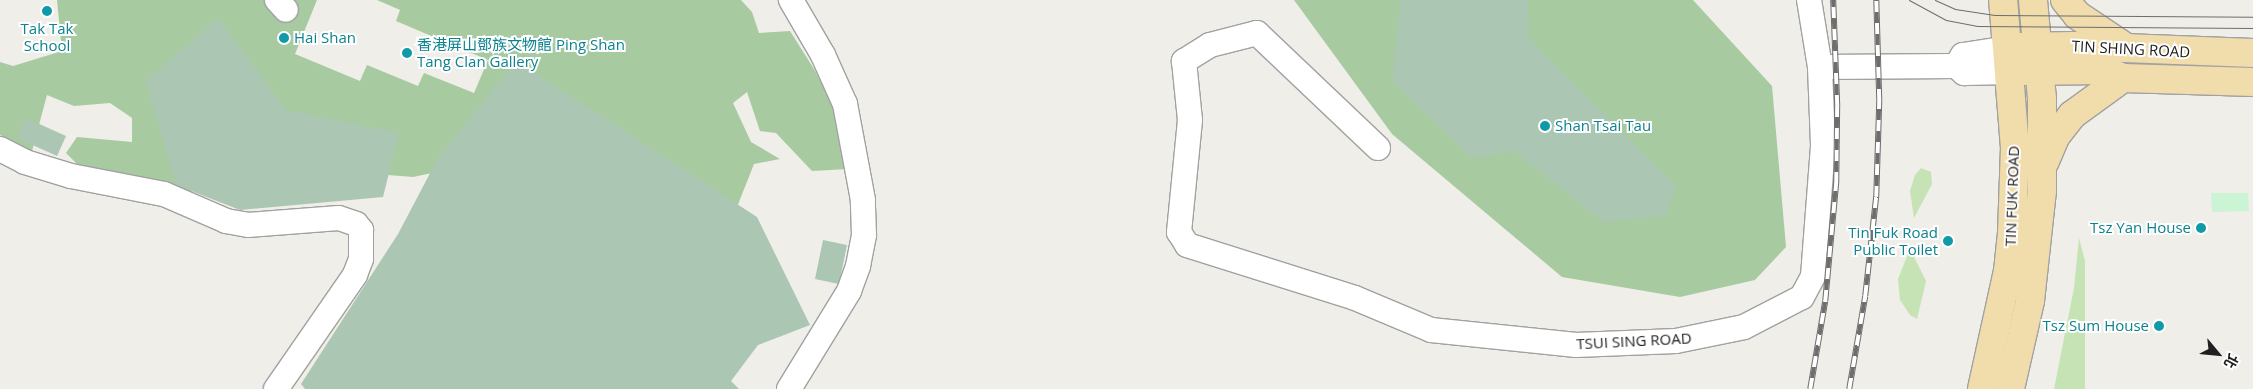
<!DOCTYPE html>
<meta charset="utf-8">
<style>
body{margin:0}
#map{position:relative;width:2253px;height:389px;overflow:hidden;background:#efeee8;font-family:"Open Sans","Noto Sans TC",sans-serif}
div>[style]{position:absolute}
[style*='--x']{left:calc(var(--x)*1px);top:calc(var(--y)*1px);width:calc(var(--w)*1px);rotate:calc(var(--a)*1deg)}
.grass>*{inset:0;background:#c5e3b4}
.forest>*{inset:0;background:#a8caa1}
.cemetery>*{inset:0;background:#abc6b3}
.park>*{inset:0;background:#caf4d3}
.roads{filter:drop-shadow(1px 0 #a1a1a1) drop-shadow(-1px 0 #a1a1a1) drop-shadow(0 1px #a1a1a1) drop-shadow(0 -1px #a1a1a1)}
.minor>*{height:24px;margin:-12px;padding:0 12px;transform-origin:12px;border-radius:12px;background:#fff}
.major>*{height:28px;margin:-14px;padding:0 14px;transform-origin:14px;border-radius:14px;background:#f1dcab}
.tram>*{height:1px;margin:-0.5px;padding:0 0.5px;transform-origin:0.5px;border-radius:0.5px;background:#6e6e6e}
.rail>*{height:5.5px;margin-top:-2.75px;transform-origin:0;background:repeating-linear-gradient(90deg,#fff 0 11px,#6e6e6e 0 22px);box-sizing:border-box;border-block:1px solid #6e6e6e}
.dots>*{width:14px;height:14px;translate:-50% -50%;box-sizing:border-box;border:2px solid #fff;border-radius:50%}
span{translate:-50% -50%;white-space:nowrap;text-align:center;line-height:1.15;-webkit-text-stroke:4px #fff;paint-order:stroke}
.culture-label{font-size:15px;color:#0d838f}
.left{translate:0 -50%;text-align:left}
.right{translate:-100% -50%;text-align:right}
.street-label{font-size:15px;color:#202020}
.north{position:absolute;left:2193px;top:329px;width:50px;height:50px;-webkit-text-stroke:4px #fff;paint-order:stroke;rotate:118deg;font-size:14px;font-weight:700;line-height:20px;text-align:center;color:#202020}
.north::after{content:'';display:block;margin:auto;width:18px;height:22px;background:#202020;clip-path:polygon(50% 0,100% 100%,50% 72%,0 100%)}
</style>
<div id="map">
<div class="grass">
<div style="clip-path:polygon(1921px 168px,1931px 172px,1932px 184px,1914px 218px,1910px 191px,1915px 175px)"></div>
<div style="clip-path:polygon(2079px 238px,2085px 261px,2085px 389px,2054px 389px,2074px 288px)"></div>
<div style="clip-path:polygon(1910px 249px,1926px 281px,1917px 319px,1910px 315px,1900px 300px,1898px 279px)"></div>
</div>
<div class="forest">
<div style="clip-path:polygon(57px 0,317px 0,295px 54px,360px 81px,367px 65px,418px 86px,424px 73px,474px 93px,488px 60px,396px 21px,400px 10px,377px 0,741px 0,752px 12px,759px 33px,790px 31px,814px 69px,843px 125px,848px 169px,812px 171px,776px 133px,760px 131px,747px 92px,733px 103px,751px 142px,780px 159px,754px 164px,737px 207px,606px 157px,554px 86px,487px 115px,451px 169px,413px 177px,376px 174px,187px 177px,197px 209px,92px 179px,66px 153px,77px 137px,132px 142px,132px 118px,110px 103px,74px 106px,47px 95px,32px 151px,0 135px,0 62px,13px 66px,62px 51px)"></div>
<div style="clip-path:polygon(1294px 0,1693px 0,1772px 86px,1786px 247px,1755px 280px,1680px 297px,1562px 277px,1392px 134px)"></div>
</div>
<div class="cemetery">
<div style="clip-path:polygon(1401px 0,1528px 0,1527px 37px,1676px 186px,1666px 214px,1605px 222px,1514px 151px,1473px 158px,1392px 81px)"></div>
<div style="clip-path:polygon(218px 18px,286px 110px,399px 133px,383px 197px,240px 210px,176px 185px,146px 81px)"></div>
<div style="clip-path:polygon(516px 61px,757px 217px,810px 325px,758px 345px,731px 381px,739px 389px,305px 389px,301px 384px,398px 234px,437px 160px)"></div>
<div style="clip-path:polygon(26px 118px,66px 136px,57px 156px,17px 138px)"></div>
<div style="clip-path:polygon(823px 240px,847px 245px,839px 284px,815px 279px)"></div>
</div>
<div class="park">
<div style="clip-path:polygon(2211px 193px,2248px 193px,2249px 211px,2212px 212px)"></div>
</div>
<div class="roads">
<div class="minor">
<div style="--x:277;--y:0;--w:13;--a:48"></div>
<div style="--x:1956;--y:66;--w:13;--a:-58"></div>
<div style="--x:1963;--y:55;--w:47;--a:-8.7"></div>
<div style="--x:1820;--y:67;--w:136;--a:-0.4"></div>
<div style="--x:1956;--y:66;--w:11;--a:41"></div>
<div style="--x:1964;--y:73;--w:47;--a:-1.2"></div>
<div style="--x:1378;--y:148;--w:167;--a:-136.5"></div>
<div style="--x:1257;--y:33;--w:49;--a:165.7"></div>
<div style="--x:1210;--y:45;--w:31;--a:148"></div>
<div style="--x:1184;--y:61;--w:59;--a:84.2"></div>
<div style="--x:1190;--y:120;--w:113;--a:95.6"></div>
<div style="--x:1179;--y:232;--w:15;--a:58"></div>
<div style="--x:1187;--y:245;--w:176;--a:17.5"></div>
<div style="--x:1355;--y:298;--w:82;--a:22.8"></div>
<div style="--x:1431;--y:330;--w:146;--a:5.9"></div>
<div style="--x:1576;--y:345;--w:100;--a:-2.3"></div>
<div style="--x:1676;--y:341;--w:69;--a:-11.6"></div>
<div style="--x:1744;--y:327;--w:65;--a:-27.3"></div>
<div style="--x:1802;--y:297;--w:24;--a:-62"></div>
<div style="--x:1813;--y:276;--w:131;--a:-85.6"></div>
<div style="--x:1823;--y:145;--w:78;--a:-92.2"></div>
<div style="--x:1820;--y:67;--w:68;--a:-99.3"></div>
<div style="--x:0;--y:149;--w:28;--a:27"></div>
<div style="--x:25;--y:162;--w:48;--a:16.9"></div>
<div style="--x:71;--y:176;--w:95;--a:11"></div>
<div style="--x:164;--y:194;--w:68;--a:23.5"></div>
<div style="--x:226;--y:221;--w:22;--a:10"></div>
<div style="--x:248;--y:225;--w:91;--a:-4.4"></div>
<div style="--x:339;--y:218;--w:18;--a:19"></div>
<div style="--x:356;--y:224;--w:8;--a:50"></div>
<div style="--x:361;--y:230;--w:29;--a:90"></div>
<div style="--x:361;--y:259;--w:17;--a:111"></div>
<div style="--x:355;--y:275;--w:139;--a:124.7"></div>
<div style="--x:789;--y:389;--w:115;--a:-58.5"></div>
<div style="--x:849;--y:291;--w:27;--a:-70"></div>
<div style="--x:858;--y:266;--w:32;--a:-79"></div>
<div style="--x:864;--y:235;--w:35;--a:-92"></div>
<div style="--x:863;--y:200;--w:98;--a:-100.6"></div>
<div style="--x:845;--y:104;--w:54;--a:-114.2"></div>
<div style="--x:823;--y:55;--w:64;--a:-120.2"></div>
</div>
<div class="major">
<div style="--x:2065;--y:0;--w:19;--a:51"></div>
<div style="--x:2077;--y:15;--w:58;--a:33.7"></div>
<div style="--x:2020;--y:47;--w:53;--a:-1.1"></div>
<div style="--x:2073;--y:46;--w:180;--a:2.2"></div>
<div style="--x:2022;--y:71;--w:82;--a:-0.7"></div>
<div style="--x:2104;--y:70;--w:21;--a:23"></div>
<div style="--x:2123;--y:78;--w:130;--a:1.8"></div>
<div style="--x:2045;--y:161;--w:26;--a:-67"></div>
<div style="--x:2055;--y:137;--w:28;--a:-52"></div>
<div style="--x:2072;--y:115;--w:63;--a:-36"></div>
<div style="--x:1982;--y:389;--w:121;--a:-77.6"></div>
<div style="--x:2008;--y:271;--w:38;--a:-84"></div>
<div style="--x:2012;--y:233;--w:85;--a:-88"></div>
<div style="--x:2015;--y:148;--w:148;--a:-94.6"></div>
<div style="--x:2010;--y:389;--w:90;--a:-77.2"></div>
<div style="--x:2030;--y:301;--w:111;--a:-83.8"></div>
<div style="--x:2042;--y:191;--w:92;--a:-90"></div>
<div style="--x:2042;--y:99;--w:99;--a:-95.2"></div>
</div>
</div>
<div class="tram">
<div style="--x:1909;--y:0;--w:42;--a:28.4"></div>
<div style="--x:1946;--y:20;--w:32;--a:11"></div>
<div style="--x:1977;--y:26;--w:276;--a:0.4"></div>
<div style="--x:1935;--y:0;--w:22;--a:24"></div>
<div style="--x:1955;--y:9;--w:40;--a:8.5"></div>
<div style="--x:1995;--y:15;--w:258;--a:0.4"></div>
</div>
<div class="rail">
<div style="--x:1810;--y:389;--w:89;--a:-80.3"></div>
<div style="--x:1825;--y:301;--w:119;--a:-84.7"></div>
<div style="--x:1836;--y:183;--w:77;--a:-89.3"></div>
<div style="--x:1837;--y:106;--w:106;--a:-92.2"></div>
<div style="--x:1849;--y:389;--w:94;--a:-80.2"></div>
<div style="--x:1865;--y:296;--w:100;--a:-83.7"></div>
<div style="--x:1876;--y:197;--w:97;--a:-88.2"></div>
<div style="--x:1879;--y:100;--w:100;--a:-91.7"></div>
</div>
<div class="dots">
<div style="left:47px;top:11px;background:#0f9aa8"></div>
<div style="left:284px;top:38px;background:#0f9aa8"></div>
<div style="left:407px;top:53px;background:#0f9aa8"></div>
<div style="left:1545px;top:126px;background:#0f9aa8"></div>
<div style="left:2201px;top:228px;background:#0f9aa8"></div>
<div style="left:1948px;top:241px;background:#0f9aa8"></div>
<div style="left:2159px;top:326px;background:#0f9aa8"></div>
</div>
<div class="culture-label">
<span style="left:47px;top:37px">Tak Tak<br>School</span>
<span class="left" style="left:294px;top:38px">Hai Shan</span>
<span class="left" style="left:417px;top:53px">香港屏山鄧族文物館 Ping Shan<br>Tang Clan Gallery</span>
<span class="left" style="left:1555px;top:126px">Shan Tsai Tau</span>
<span class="right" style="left:2191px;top:228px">Tsz Yan House</span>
<span class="right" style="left:1938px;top:241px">Tin Fuk Road<br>Public Toilet</span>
<span class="right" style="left:2149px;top:326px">Tsz Sum House</span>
</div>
<div class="street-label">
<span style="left:2131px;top:49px;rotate:3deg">TIN SHING ROAD</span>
<span style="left:2012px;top:196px;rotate:-88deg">TIN FUK ROAD</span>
<span style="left:1634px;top:341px;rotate:-3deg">TSUI SING ROAD</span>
</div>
<div class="north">北</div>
</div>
